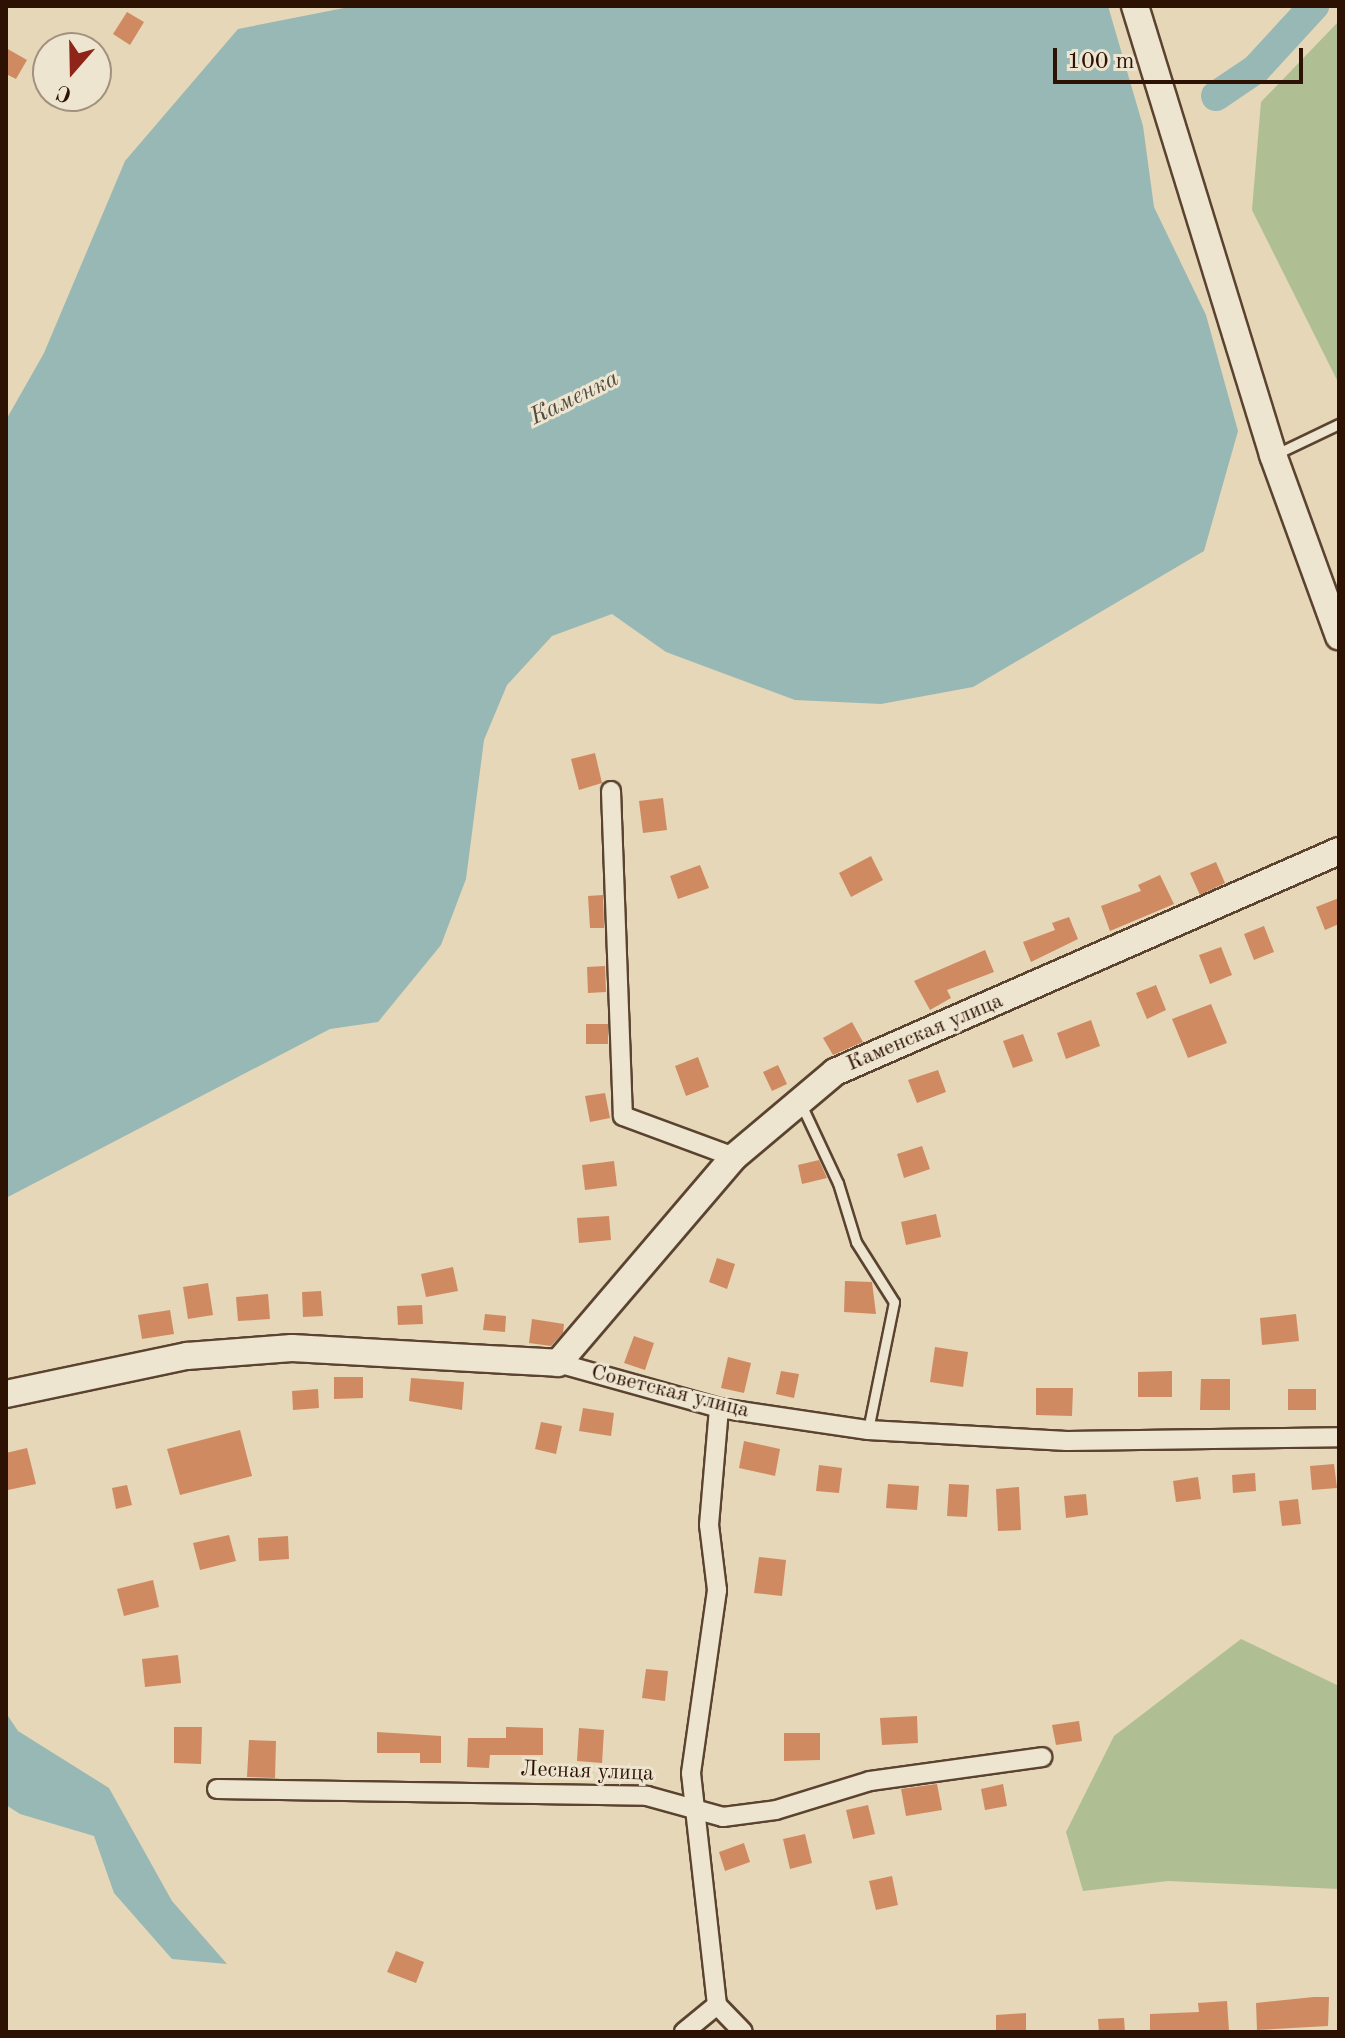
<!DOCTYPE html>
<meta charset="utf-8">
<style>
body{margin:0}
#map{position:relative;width:1345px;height:2038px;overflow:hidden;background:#e5d7b7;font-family:"Old Standard TT",serif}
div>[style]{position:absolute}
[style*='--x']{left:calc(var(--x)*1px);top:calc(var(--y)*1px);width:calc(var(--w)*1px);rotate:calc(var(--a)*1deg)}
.green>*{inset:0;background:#afbf93}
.water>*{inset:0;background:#98b8b6}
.river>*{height:30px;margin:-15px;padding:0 15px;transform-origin:15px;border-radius:15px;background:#98b8b6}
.building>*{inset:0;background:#d08a62}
.roads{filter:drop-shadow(2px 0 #5b4330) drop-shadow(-2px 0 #5b4330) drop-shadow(0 2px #5b4330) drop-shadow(0 -2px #5b4330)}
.lane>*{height:9px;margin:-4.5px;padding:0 4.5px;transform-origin:4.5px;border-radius:4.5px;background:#eee5d0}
.street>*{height:18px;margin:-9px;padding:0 9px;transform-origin:9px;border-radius:9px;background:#eee5d0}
.secondary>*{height:26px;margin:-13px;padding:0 13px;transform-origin:13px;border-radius:13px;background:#eee5d0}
span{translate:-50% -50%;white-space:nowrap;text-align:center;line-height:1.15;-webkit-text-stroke:6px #eee5d0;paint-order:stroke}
.street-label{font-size:22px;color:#2d1203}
.water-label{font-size:24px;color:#524c42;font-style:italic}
.frame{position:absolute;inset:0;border:8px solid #2d1203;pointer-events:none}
.north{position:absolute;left:32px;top:32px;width:80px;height:80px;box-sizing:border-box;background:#eee5d0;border:2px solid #a1917e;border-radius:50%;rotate:200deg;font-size:22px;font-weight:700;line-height:32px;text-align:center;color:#2d1203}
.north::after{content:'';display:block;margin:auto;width:28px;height:36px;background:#8f2418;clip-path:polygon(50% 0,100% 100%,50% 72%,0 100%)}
.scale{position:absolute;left:1053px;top:48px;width:250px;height:36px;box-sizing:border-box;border:4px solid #2d1203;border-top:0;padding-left:10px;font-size:24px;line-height:28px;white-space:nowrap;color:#2d1203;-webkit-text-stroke:6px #eee5d0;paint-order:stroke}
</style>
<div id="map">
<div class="green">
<div style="clip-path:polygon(1339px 21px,1339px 384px,1252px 210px,1261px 102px)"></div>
<div style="clip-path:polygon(1241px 1639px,1339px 1686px,1339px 1889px,1168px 1881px,1083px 1891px,1066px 1832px,1114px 1736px)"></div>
</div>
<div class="water">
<div style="clip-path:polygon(354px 6px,1108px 6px,1143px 126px,1154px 207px,1206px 315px,1238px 431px,1204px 551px,973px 687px,881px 704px,795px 700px,666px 652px,612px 614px,552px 636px,507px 685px,484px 740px,466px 879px,441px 945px,378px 1022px,330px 1029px,6px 1198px,6px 420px,44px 353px,125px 161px,238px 29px)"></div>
<div style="clip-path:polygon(6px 1713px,18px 1731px,109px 1788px,172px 1901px,227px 1964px,172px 1959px,114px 1893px,94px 1836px,20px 1814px,6px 1805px)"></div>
</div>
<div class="river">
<div style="--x:1216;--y:96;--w:48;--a:-34"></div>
<div style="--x:1256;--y:69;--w:86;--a:-47.4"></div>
</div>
<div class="building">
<div style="clip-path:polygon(127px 12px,144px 22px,130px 45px,113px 34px)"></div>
<div style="clip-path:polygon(6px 48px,27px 60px,16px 79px,6px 74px)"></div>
<div style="clip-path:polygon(595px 753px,602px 783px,579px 790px,571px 759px)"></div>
<div style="clip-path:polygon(663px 798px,667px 830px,643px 833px,639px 801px)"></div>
<div style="clip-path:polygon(871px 856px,883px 880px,851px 897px,839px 873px)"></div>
<div style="clip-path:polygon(1216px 862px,1225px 883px,1200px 895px,1190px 873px)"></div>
<div style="clip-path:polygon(700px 865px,709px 888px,678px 899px,670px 876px)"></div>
<div style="clip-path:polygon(1160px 875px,1174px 904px,1110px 931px,1101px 906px,1141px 891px,1138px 885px)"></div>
<div style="clip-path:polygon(603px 895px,604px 928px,590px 928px,588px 896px)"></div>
<div style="clip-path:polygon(1339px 898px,1339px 924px,1325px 930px,1316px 907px)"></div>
<div style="clip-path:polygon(1069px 917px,1078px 939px,1031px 962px,1023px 942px,1055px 930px,1052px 923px)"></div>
<div style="clip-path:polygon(1264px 926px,1274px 952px,1254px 960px,1244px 934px)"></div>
<div style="clip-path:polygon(1221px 947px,1232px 975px,1210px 984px,1199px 955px)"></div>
<div style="clip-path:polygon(985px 950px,994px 972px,947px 990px,951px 998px,930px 1010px,914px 981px)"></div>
<div style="clip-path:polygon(605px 966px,606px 992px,588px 993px,587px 967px)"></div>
<div style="clip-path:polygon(1156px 985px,1166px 1010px,1147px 1019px,1136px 993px)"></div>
<div style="clip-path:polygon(1211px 1004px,1227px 1043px,1188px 1058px,1172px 1019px)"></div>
<div style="clip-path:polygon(1091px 1020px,1100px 1046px,1066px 1059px,1057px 1033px)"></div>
<div style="clip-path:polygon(852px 1022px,863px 1042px,833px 1055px,823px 1038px)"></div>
<div style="clip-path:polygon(586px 1024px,608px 1024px,608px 1044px,586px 1044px)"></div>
<div style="clip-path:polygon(1023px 1034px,1033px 1061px,1013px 1068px,1003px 1041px)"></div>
<div style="clip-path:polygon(698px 1057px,709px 1087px,686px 1096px,675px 1066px)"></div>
<div style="clip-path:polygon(778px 1065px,787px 1084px,772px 1091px,763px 1072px)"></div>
<div style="clip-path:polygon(938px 1070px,946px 1092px,917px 1103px,908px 1080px)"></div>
<div style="clip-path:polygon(605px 1093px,610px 1118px,590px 1122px,585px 1096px)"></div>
<div style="clip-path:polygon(922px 1146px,930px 1169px,904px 1178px,897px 1154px)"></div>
<div style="clip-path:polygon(819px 1160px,827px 1178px,802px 1184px,798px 1165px)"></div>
<div style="clip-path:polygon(614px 1161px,617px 1186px,585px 1190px,582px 1165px)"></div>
<div style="clip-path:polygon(936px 1214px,941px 1237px,906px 1245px,901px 1222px)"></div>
<div style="clip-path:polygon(609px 1216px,611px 1240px,579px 1243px,577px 1218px)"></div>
<div style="clip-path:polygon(717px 1258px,735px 1264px,727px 1289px,709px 1282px)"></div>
<div style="clip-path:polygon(453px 1267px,458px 1291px,426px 1297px,421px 1274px)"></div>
<div style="clip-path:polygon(845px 1281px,872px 1282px,876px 1314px,844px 1312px)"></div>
<div style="clip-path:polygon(208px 1283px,213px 1315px,188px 1319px,183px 1287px)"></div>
<div style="clip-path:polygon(321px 1291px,323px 1316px,303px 1317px,302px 1292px)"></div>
<div style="clip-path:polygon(268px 1294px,270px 1319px,238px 1321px,236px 1297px)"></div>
<div style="clip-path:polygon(422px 1305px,423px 1324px,398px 1325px,397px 1306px)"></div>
<div style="clip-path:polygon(170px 1310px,174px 1334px,142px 1339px,138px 1315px)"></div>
<div style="clip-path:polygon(485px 1314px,506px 1316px,505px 1332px,483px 1330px)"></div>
<div style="clip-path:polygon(1296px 1314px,1299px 1341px,1262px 1345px,1260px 1318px)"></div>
<div style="clip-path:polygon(532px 1319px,564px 1324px,563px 1333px,551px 1346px,529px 1343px)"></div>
<div style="clip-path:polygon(634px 1336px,654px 1343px,645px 1370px,624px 1363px)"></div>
<div style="clip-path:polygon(935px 1347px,968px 1352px,963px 1387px,930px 1382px)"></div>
<div style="clip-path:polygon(728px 1357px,751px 1363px,744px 1393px,721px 1388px)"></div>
<div style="clip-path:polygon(781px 1371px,799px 1374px,794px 1398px,776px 1394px)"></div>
<div style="clip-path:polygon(1172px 1371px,1172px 1397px,1138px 1397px,1138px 1372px)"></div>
<div style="clip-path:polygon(334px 1377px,363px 1377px,363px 1398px,334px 1399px)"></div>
<div style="clip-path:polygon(411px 1378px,464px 1382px,462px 1410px,409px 1401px)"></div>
<div style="clip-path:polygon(1201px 1379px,1230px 1379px,1230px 1410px,1200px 1410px)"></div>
<div style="clip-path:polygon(1036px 1388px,1073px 1388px,1072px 1416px,1036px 1415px)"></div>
<div style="clip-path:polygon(318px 1389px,319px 1408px,293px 1410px,292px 1391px)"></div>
<div style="clip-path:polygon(1288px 1389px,1316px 1389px,1316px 1410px,1288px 1410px)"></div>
<div style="clip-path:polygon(583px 1408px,614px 1413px,611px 1436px,579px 1431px)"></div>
<div style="clip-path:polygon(541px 1422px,562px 1426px,556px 1454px,535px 1449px)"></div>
<div style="clip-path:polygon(240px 1430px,252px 1476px,180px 1495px,167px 1449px)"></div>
<div style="clip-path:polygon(744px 1441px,780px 1449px,775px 1476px,739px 1468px)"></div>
<div style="clip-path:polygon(27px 1448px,36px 1484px,8px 1490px,6px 1453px)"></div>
<div style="clip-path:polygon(1334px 1464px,1337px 1488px,1312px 1490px,1310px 1466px)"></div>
<div style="clip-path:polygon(819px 1465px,842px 1468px,839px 1493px,816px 1491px)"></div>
<div style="clip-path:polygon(1255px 1473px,1256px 1491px,1233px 1493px,1232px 1475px)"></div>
<div style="clip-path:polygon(1198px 1477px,1201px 1499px,1176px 1502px,1173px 1481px)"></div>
<div style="clip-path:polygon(888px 1484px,919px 1486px,917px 1510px,886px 1508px)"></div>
<div style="clip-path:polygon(949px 1484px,969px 1485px,967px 1517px,947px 1516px)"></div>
<div style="clip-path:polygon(127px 1485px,132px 1505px,116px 1509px,112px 1488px)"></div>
<div style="clip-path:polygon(1019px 1487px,1021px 1530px,998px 1531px,996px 1489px)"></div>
<div style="clip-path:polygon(1086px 1494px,1088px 1515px,1066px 1518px,1064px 1496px)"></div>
<div style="clip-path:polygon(1298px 1499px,1301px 1524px,1282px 1526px,1279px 1501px)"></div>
<div style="clip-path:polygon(229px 1535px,236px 1561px,200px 1570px,193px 1543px)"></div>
<div style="clip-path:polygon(288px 1536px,289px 1559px,259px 1561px,258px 1538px)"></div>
<div style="clip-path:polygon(759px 1557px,786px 1560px,782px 1596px,754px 1593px)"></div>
<div style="clip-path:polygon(153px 1580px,159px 1607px,124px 1616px,117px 1589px)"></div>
<div style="clip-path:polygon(178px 1655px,181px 1683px,145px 1687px,142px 1659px)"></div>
<div style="clip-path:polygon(646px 1669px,668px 1671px,665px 1701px,642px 1698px)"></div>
<div style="clip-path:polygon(917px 1716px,918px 1743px,882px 1745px,880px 1718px)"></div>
<div style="clip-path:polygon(1079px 1721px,1082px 1741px,1056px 1745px,1052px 1725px)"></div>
<div style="clip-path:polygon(174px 1727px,202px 1727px,201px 1764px,174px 1763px)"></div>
<div style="clip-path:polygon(506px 1727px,543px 1728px,543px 1755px,490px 1755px,489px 1768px,467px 1767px,468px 1738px,506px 1738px)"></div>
<div style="clip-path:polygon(579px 1728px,604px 1730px,602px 1763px,577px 1761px)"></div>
<div style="clip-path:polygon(377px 1732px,441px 1736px,441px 1763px,420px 1763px,420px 1753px,377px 1753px)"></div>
<div style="clip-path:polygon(784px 1733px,820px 1733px,820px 1760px,784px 1761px)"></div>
<div style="clip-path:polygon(249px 1740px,276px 1741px,275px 1778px,247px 1777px)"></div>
<div style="clip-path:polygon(937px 1784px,942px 1810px,906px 1816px,901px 1789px)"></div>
<div style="clip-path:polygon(1003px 1784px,1007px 1806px,985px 1810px,981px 1789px)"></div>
<div style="clip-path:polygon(868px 1805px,875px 1834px,853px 1839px,846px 1810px)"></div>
<div style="clip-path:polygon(805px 1834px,812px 1863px,790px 1869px,783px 1839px)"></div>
<div style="clip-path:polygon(744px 1843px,750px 1862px,725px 1871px,719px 1852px)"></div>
<div style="clip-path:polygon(892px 1876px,898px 1905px,876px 1910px,869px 1881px)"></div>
<div style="clip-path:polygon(396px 1951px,424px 1962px,416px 1983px,387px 1972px)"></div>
<div style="clip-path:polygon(1314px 1997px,1329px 1997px,1328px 2026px,1257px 2030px,1256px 2003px)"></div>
<div style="clip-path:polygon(1227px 2001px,1229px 2031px,1150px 2032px,1150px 2014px,1199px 2012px,1198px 2003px)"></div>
<div style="clip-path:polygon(1026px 2013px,1026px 2032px,996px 2032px,996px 2015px)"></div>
<div style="clip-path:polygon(1124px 2018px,1125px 2032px,1099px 2032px,1098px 2019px)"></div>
</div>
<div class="roads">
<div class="lane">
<div style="--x:1276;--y:454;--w:70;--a:-25.5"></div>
<div style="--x:800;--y:1102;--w:89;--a:64.9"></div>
<div style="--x:838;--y:1183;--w:62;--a:73"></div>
<div style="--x:856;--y:1242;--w:71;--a:57.7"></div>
<div style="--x:894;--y:1302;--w:131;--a:101.5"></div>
</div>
<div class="street">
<div style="--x:611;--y:791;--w:325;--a:87.9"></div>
<div style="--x:623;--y:1116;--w:118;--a:20.3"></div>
<div style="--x:558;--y:1363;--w:167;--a:15.6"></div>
<div style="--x:719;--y:1408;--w:151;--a:8.4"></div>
<div style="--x:868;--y:1430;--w:199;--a:3.2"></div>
<div style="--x:1067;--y:1441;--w:272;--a:-0.8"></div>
<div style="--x:217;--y:1789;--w:430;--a:0.9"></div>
<div style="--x:647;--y:1796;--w:79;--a:15.4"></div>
<div style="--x:723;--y:1817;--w:53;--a:-7.5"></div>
<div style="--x:776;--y:1810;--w:98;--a:-17.1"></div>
<div style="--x:870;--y:1781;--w:174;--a:-7.9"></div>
<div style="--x:717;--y:2005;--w:37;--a:46"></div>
<div style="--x:684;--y:2032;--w:43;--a:-39.3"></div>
<div style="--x:717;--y:2005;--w:233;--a:-96.4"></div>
<div style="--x:691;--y:1773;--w:185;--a:-81.9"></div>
<div style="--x:717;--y:1590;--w:65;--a:-97"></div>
<div style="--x:709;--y:1525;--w:117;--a:-85.1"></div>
</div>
<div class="secondary">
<div style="--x:1135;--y:6;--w:470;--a:72.9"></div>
<div style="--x:1273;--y:455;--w:193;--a:70"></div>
<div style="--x:6;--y:1394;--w:185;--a:-11.9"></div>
<div style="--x:187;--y:1356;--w:105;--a:-4.4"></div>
<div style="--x:292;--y:1348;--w:266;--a:3.2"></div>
<div style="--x:558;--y:1363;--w:271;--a:-49.5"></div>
<div style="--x:734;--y:1157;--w:132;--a:-40.1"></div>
<div style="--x:835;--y:1072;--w:550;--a:-23.68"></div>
</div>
</div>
<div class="street-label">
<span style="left:925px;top:1033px;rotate:-23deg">Каменская улица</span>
<span style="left:670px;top:1392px;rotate:14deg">Советская улица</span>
<span style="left:587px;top:1772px;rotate:2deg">Лесная улица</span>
</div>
<div class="water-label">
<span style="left:575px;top:399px;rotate:-26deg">Каменка</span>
</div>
<div class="frame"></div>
<div class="north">С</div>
<div class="scale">100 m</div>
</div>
